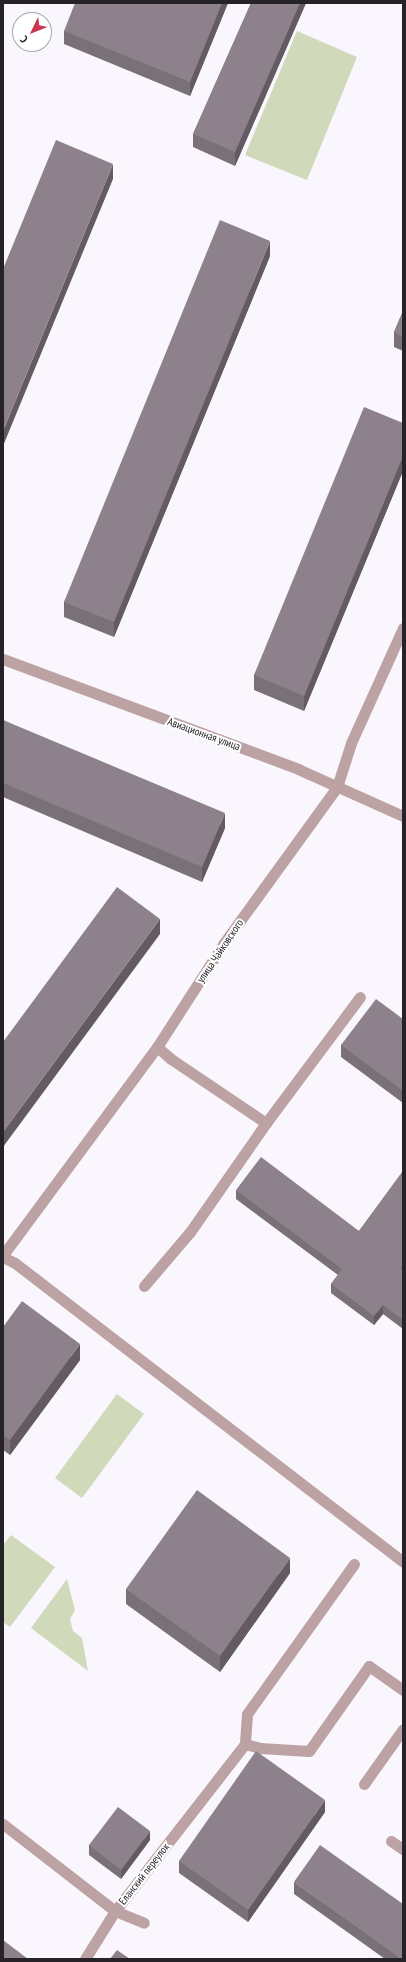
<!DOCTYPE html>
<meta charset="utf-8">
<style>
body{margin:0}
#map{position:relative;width:406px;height:1962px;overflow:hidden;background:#faf6fe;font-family:"PT Sans Narrow",sans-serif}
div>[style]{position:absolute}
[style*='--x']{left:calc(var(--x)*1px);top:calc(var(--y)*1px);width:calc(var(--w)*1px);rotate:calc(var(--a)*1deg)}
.green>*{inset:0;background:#d0d9ba}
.service>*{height:11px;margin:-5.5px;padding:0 5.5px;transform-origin:5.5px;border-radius:5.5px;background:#bda2a3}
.minor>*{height:11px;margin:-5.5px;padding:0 5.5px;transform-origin:5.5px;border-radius:5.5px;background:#bda2a3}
.tertiary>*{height:11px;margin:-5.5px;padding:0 5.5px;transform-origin:5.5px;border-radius:5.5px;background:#bda2a3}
.wall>*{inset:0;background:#797078}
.shaded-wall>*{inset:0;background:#635b61}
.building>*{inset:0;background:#8d828b}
span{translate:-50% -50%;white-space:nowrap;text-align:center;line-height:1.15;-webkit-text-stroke:4px #fff;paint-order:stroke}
.street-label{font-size:11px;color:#252328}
.frame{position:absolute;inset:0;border:4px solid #252328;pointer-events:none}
.north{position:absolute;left:12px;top:12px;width:40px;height:40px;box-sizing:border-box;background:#fff;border:1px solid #a8a7a9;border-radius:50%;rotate:227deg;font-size:11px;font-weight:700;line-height:16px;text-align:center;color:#252328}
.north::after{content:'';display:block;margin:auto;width:14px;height:18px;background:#c7374e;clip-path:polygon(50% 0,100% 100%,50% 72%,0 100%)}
</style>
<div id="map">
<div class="green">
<div style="clip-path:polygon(297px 31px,357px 57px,307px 180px,245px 155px)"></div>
<div style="clip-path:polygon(117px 1394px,144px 1414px,82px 1498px,55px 1478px)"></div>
<div style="clip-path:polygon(11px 1535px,55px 1567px,10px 1627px,3px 1622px,3px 1545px)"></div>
<div style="clip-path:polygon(67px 1579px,75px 1610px,70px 1619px,73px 1631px,82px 1638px,88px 1671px,31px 1628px)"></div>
</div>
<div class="service">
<div style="--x:266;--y:1123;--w:157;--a:-53.3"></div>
<div style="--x:3;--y:1257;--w:13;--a:27"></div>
<div style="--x:15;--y:1263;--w:490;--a:37.6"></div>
<div style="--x:144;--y:1286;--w:71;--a:-49.6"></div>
<div style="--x:190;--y:1232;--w:133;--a:-55.1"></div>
<div style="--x:266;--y:1123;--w:115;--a:-146"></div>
<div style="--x:171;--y:1059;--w:18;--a:-139"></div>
<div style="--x:354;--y:1564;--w:184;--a:125.5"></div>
<div style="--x:247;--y:1714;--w:30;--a:94"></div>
<div style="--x:245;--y:1744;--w:16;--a:15"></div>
<div style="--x:260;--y:1748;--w:49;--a:3.5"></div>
<div style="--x:309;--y:1751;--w:104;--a:-54.8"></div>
<div style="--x:369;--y:1666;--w:42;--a:35.2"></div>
<div style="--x:364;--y:1784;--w:67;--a:-54.7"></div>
<div style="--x:391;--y:1841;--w:14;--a:34"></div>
<div style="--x:85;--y:1959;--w:57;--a:-58"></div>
<div style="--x:115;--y:1911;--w:31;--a:22"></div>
</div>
<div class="minor">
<div style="--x:3;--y:1255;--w:259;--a:-53.5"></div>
<div style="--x:157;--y:1047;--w:124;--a:-57.2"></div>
<div style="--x:224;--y:943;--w:193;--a:-54.1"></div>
<div style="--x:337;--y:787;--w:46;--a:-72.3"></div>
<div style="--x:351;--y:743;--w:126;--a:-65.7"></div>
<div style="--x:3;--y:1824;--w:142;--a:37.8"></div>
<div style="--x:115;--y:1911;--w:212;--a:-52.1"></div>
</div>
<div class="tertiary">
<div style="--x:3;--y:659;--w:315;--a:20.4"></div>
<div style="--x:298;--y:769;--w:115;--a:24.1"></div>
</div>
<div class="wall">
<div style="clip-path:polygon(228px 3px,190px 96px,64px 44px,64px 31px)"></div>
<div style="clip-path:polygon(251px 3px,306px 3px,235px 166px,193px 147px,193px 134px)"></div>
<div style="clip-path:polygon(270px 256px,114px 637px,64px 617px,64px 602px)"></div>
<div style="clip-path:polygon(403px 311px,403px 351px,394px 347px,394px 332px)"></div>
<div style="clip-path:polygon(403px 423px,403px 471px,304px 711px,254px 690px,254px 675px)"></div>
<div style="clip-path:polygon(3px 720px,225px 828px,202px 882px,3px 797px)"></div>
<div style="clip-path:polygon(403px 1019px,403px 1103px,341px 1057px,341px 1045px)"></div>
<div style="clip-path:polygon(403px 1171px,403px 1329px,383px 1314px,374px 1325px,331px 1293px,331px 1284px,338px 1275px,236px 1199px,236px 1190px,359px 1231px)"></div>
<div style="clip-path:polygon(3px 1327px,80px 1360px,10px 1455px,3px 1450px)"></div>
<div style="clip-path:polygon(290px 1573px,220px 1672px,126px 1604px,126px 1589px)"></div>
<div style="clip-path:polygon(325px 1812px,248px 1922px,179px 1873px,179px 1861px)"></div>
<div style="clip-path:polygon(150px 1840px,121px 1879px,89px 1855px,89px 1845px)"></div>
<div style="clip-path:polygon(294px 1882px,403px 1959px,385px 1959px,294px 1894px)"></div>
</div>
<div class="shaded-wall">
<div style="clip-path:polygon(222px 3px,228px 3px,190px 96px,190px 82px)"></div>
<div style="clip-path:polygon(300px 3px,306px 3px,235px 166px,235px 152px)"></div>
<div style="clip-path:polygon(113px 164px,113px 179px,3px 446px,3px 431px)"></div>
<div style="clip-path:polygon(270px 241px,270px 256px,114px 637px,114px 622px)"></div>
<div style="clip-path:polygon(403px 456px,403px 471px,304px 711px,304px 696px)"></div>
<div style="clip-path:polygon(225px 813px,225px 828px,202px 882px,202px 867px)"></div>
<div style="clip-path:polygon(160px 919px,160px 934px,3px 1147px,3px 1132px)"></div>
<div style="clip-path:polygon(383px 1305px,383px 1314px,374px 1325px,374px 1316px)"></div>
<div style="clip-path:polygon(80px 1344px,80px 1360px,10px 1455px,10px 1440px)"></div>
<div style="clip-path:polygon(290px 1558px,290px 1573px,220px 1672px,220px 1656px)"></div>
<div style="clip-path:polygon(325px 1800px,325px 1812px,248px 1922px,248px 1910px)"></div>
<div style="clip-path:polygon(150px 1831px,150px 1840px,121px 1879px,121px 1870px)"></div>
</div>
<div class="building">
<div style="clip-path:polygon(75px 3px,222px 3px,190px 82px,64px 31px)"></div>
<div style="clip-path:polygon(251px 3px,300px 3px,235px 152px,193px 134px)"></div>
<div style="clip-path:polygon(56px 140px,113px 164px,3px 431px,3px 269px)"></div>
<div style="clip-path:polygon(220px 220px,270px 241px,114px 622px,64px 602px)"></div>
<div style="clip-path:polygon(403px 311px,403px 337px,394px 332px)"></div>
<div style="clip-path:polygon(364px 407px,403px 423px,403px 456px,304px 696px,254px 675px)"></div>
<div style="clip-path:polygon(3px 720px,225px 813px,202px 867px,3px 783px)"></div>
<div style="clip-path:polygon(117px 887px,160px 919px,3px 1132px,3px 1042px)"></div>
<div style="clip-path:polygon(376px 999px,403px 1019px,403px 1091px,341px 1045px)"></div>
<div style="clip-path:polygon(261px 1157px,359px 1231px,403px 1171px,403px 1265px,400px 1268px,403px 1270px,403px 1320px,383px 1305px,374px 1316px,331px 1284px,342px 1269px,236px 1190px)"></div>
<div style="clip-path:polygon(22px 1301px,80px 1344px,10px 1440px,3px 1435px,3px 1327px)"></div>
<div style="clip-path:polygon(197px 1490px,290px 1558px,220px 1656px,126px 1589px)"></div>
<div style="clip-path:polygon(256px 1751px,325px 1800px,248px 1910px,179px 1861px)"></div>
<div style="clip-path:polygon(118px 1807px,150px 1831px,121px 1870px,89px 1845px)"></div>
<div style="clip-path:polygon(320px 1845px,403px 1904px,403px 1959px,401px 1959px,294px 1882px)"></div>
<div style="clip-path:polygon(3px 1940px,28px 1959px,3px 1959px)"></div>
<div style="clip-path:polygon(117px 1950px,130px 1959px,110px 1959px)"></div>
</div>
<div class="street-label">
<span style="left:204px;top:734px;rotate:20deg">Авиационная улица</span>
<span style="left:220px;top:951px;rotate:-56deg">улица Чайковского</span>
<span style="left:144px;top:1874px;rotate:-52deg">Еланский переулок</span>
</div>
<div class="frame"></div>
<div class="north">С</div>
</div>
